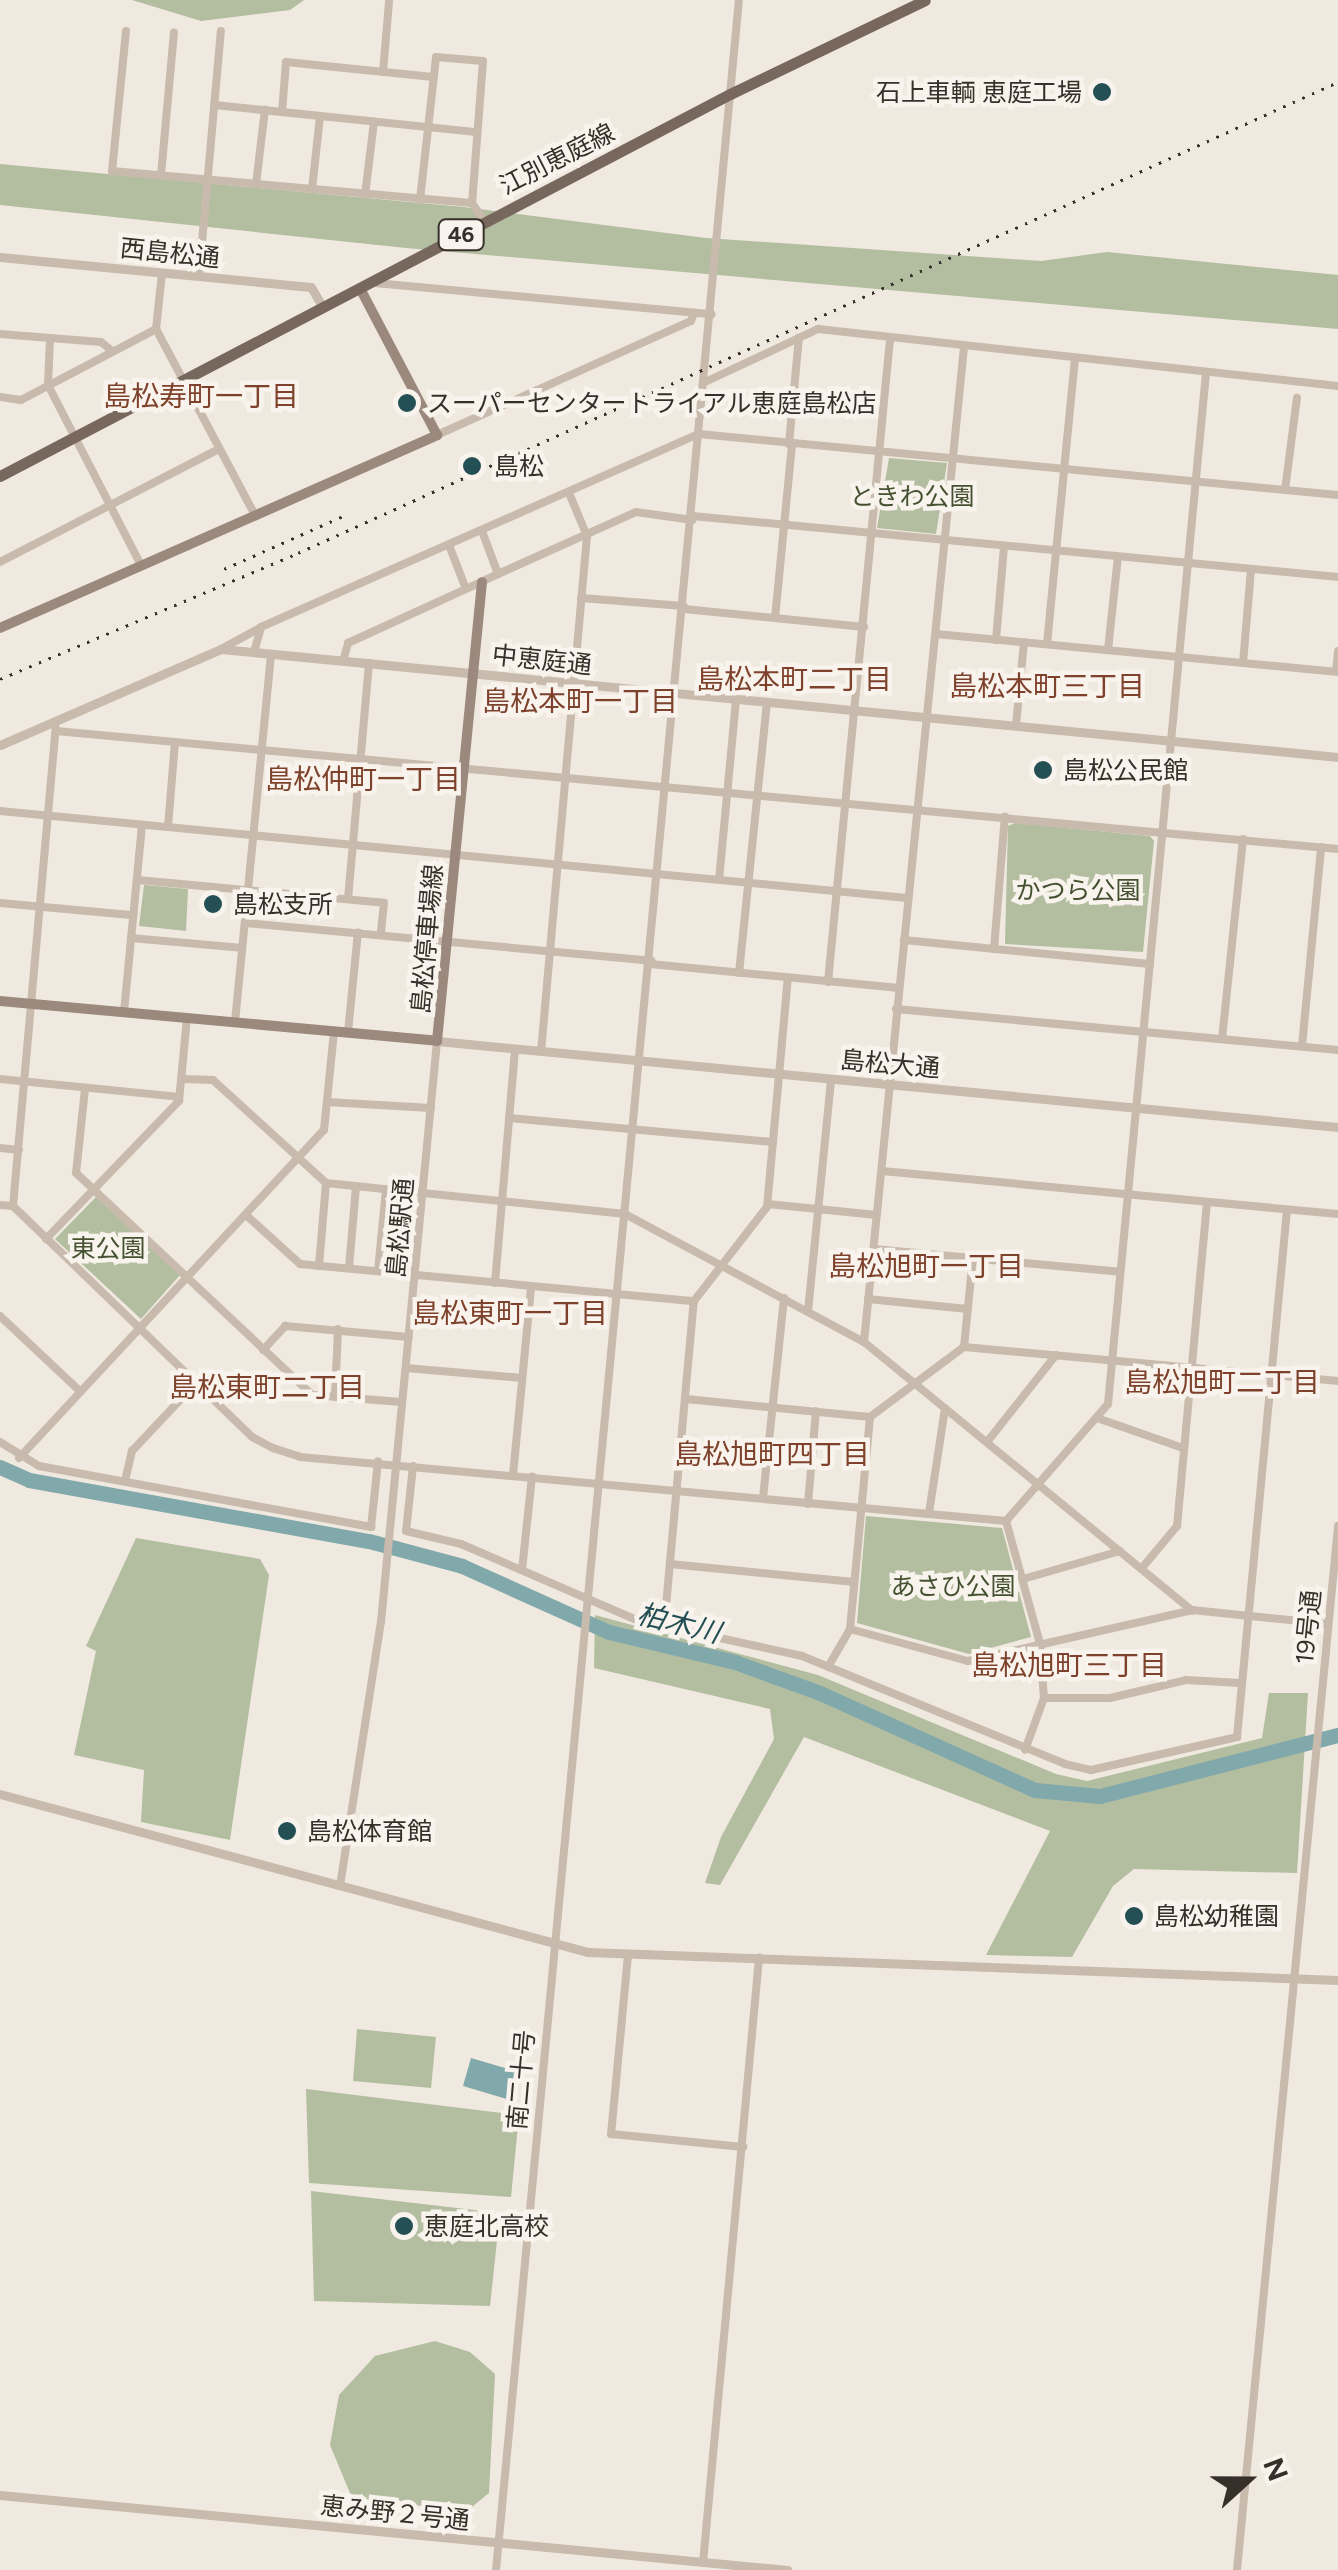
<!DOCTYPE html>
<meta charset="utf-8">
<style>
body{margin:0}
#map{position:relative;width:1338px;height:2570px;overflow:hidden;background:#f0e9df;font-family:Figtree,"Noto Sans JP",sans-serif}
div>[style]{position:absolute}
[style*='--x']{left:calc(var(--x)*1px);top:calc(var(--y)*1px);width:calc(var(--w)*1px);rotate:calc(var(--a)*1deg)}
.green>*{inset:0;background:#b3bea1}
.water>*{inset:0;background:#81a8ab}
.river>*{height:15px;margin:-7.5px;padding:0 7.5px;transform-origin:7.5px;border-radius:7.5px;background:#81a8ab}
.minor>*{height:8px;margin:-4px;padding:0 4px;transform-origin:4px;border-radius:4px;background:#c8baac}
.tertiary>*{height:9px;margin:-4.5px;padding:0 4.5px;transform-origin:4.5px;border-radius:4.5px;background:#c8baac}
.secondary>*{height:10px;margin:-5px;padding:0 5px;transform-origin:5px;border-radius:5px;background:#9b897e}
.primary>*{height:11px;margin:-5.5px;padding:0 5.5px;transform-origin:5.5px;border-radius:5.5px;background:#77675d}
.rail>*{height:2.5px;margin-top:-1.25px;transform-origin:0;background:repeating-linear-gradient(90deg,#372f2a 0 2.5px,transparent 0 10.5px)}
.dots>*{width:28px;height:28px;translate:-50% -50%;box-sizing:border-box;border:5px solid #f8f3ec;border-radius:50%}
span{translate:-50% -50%;white-space:nowrap;text-align:center;line-height:1.15;-webkit-text-stroke:9px #f8f3ec;paint-order:stroke}
.shield-label span{padding:2px 8px;background:#f8f3ec;border:2px solid;border-radius:8px;-webkit-text-stroke-width:0}
.shield-label{font-size:22px;color:#372f2a;font-weight:700}
.poi-label{font-size:25px;color:#372f2a}
.right{translate:-100% -50%;text-align:right}
.left{translate:0 -50%;text-align:left}
.street-label{font-size:25px;color:#372f2a}
.park-label{font-size:25px;color:#455231}
.neighbourhood-label{font-size:28px;color:#7e412b}
.water-label{font-size:28px;color:#244f54;font-style:italic}
.north{position:absolute;left:1198px;top:2430px;width:100px;height:100px;-webkit-text-stroke:8px #f8f3ec;paint-order:stroke;rotate:69deg;font-size:28px;font-weight:700;line-height:40px;text-align:center;color:#372f2a}
.north::after{content:'';display:block;margin:auto;width:35px;height:45px;background:#372f2a;clip-path:polygon(50% 0,100% 100%,50% 72%,0 100%)}
</style>
<div id="map">
<div class="green">
<div style="clip-path:polygon(132px 0,304px 0,290px 10px,201px 21px)"></div>
<div style="clip-path:polygon(0 164px,464px 207px,706px 238px,1041px 261px,1107px 252px,1338px 275px,1338px 329px,406px 248px,0 205px)"></div>
<div style="clip-path:polygon(889px 458px,947px 463px,936px 534px,877px 528px)"></div>
<div style="clip-path:polygon(1015px 823px,1150px 836px,1154px 841px,1143px 952px,1005px 944px,1008px 826px)"></div>
<div style="clip-path:polygon(144px 885px,188px 889px,186px 931px,139px 926px)"></div>
<div style="clip-path:polygon(96px 1197px,180px 1275px,141px 1319px,55px 1239px)"></div>
<div style="clip-path:polygon(866px 1516px,1002px 1528px,1031px 1637px,969px 1654px,857px 1623px)"></div>
<div style="clip-path:polygon(136px 1538px,260px 1559px,269px 1575px,230px 1840px,141px 1822px,144px 1770px,74px 1755px,96px 1651px,86px 1646px)"></div>
<div style="clip-path:polygon(595px 1615px,818px 1675px,1056px 1774px,1087px 1781px,1262px 1738px,1269px 1693px,1308px 1693px,1297px 1873px,1134px 1869px,1113px 1886px,1072px 1957px,986px 1955px,1050px 1831px,804px 1737px,720px 1885px,705px 1883px,721px 1837px,774px 1739px,770px 1709px,594px 1668px)"></div>
<div style="clip-path:polygon(357px 2029px,436px 2037px,431px 2088px,353px 2081px)"></div>
<div style="clip-path:polygon(306px 2089px,519px 2115px,511px 2197px,309px 2183px)"></div>
<div style="clip-path:polygon(311px 2191px,500px 2213px,490px 2306px,314px 2301px)"></div>
<div style="clip-path:polygon(435px 2341px,470px 2352px,495px 2374px,489px 2493px,467px 2511px,352px 2498px,330px 2445px,339px 2395px,375px 2356px)"></div>
</div>
<div class="water">
<div style="clip-path:polygon(471px 2058px,518px 2072px,510px 2100px,463px 2086px)"></div>
</div>
<div class="river">
<div style="--x:0;--y:1467;--w:32;--a:24"></div>
<div style="--x:29;--y:1480;--w:345;--a:10.2"></div>
<div style="--x:369;--y:1541;--w:96;--a:15"></div>
<div style="--x:462;--y:1566;--w:161;--a:24.2"></div>
<div style="--x:609;--y:1632;--w:130;--a:13.4"></div>
<div style="--x:735;--y:1662;--w:90;--a:20"></div>
<div style="--x:820;--y:1693;--w:236;--a:24.3"></div>
<div style="--x:1035;--y:1790;--w:65;--a:5.3"></div>
<div style="--x:1100;--y:1796;--w:246;--a:-14.4"></div>
</div>
<div class="minor">
<div style="--x:126;--y:31;--w:141;--a:95.7"></div>
<div style="--x:112;--y:171;--w:361;--a:5.1"></div>
<div style="--x:383;--y:72;--w:70;--a:-85.1"></div>
<div style="--x:214;--y:105;--w:264;--a:5.9"></div>
<div style="--x:282;--y:112;--w:50;--a:-85.4"></div>
<div style="--x:286;--y:62;--w:148;--a:5.8"></div>
<div style="--x:161;--y:175;--w:143;--a:-84.8"></div>
<div style="--x:256;--y:184;--w:75;--a:-83.1"></div>
<div style="--x:312;--y:189;--w:73;--a:-83.7"></div>
<div style="--x:365;--y:195;--w:74;--a:-83"></div>
<div style="--x:420;--y:200;--w:144;--a:-83.6"></div>
<div style="--x:436;--y:57;--w:47;--a:4.9"></div>
<div style="--x:483;--y:61;--w:142;--a:94.4"></div>
<div style="--x:472;--y:203;--w:23;--a:56"></div>
<div style="--x:162;--y:273;--w:56;--a:96.1"></div>
<div style="--x:156;--y:329;--w:211;--a:62"></div>
<div style="--x:199;--y:276;--w:246;--a:-84.9"></div>
<div style="--x:375;--y:283;--w:338;--a:5.3"></div>
<div style="--x:0;--y:334;--w:101;--a:4.5"></div>
<div style="--x:101;--y:342;--w:14;--a:39"></div>
<div style="--x:50;--y:339;--w:46;--a:92.5"></div>
<div style="--x:48;--y:385;--w:203;--a:62.7"></div>
<div style="--x:705;--y:382;--w:125;--a:-25.1"></div>
<div style="--x:818;--y:329;--w:523;--a:6.26"></div>
<div style="--x:0;--y:397;--w:21;--a:8"></div>
<div style="--x:21;--y:400;--w:153;--a:-27.7"></div>
<div style="--x:437;--y:435;--w:278;--a:-24.2"></div>
<div style="--x:691;--y:321;--w:9;--a:-69"></div>
<div style="--x:789;--y:444;--w:107;--a:-84.7"></div>
<div style="--x:1285;--y:490;--w:93;--a:-82.6"></div>
<div style="--x:692;--y:516;--w:649;--a:5.39"></div>
<div style="--x:449;--y:545;--w:47;--a:68.9"></div>
<div style="--x:466;--y:589;--w:35;--a:-25"></div>
<div style="--x:498;--y:574;--w:46;--a:-110.4"></div>
<div style="--x:0;--y:562;--w:246;--a:-27.3"></div>
<div style="--x:498;--y:574;--w:151;--a:-24.2"></div>
<div style="--x:636;--y:512;--w:57;--a:8.1"></div>
<div style="--x:581;--y:598;--w:103;--a:4.4"></div>
<div style="--x:684;--y:609;--w:181;--a:5.7"></div>
<div style="--x:775;--y:618;--w:174;--a:-84.4"></div>
<div style="--x:936;--y:634;--w:404;--a:5.4"></div>
<div style="--x:996;--y:640;--w:94;--a:-85.1"></div>
<div style="--x:1047;--y:644;--w:285;--a:-84.4"></div>
<div style="--x:221;--y:649;--w:44;--a:-28.3"></div>
<div style="--x:1108;--y:650;--w:94;--a:-83.9"></div>
<div style="--x:254;--y:652;--w:26;--a:-74"></div>
<div style="--x:261;--y:627;--w:479;--a:-23.8"></div>
<div style="--x:699;--y:434;--w:642;--a:5.45"></div>
<div style="--x:343;--y:661;--w:19;--a:-74"></div>
<div style="--x:348;--y:643;--w:130;--a:-24.6"></div>
<div style="--x:1243;--y:663;--w:94;--a:-85.1"></div>
<div style="--x:1336;--y:671;--w:20;--a:-84"></div>
<div style="--x:1016;--y:725;--w:83;--a:-84.5"></div>
<div style="--x:56;--y:731;--w:1287;--a:5.26"></div>
<div style="--x:0;--y:811;--w:911;--a:5.48"></div>
<div style="--x:168;--y:827;--w:85;--a:-85.3"></div>
<div style="--x:138;--y:880;--w:247;--a:5.3"></div>
<div style="--x:384;--y:903;--w:31;--a:96"></div>
<div style="--x:719;--y:880;--w:182;--a:-84.6"></div>
<div style="--x:348;--y:899;--w:237;--a:-84.9"></div>
<div style="--x:0;--y:903;--w:134;--a:5.2"></div>
<div style="--x:245;--y:923;--w:408;--a:5.3"></div>
<div style="--x:131;--y:938;--w:111;--a:5.1"></div>
<div style="--x:904;--y:940;--w:247;--a:5.6"></div>
<div style="--x:994;--y:949;--w:133;--a:-85.3"></div>
<div style="--x:650;--y:964;--w:248;--a:5.5"></div>
<div style="--x:739;--y:973;--w:272;--a:-84.1"></div>
<div style="--x:828;--y:982;--w:646;--a:-84.49"></div>
<div style="--x:896;--y:1009;--w:444;--a:5.3"></div>
<div style="--x:124;--y:1012;--w:188;--a:-84.5"></div>
<div style="--x:235;--y:1022;--w:370;--a:-84.4"></div>
<div style="--x:348;--y:1032;--w:100;--a:-84.3"></div>
<div style="--x:1222;--y:1039;--w:201;--a:-84"></div>
<div style="--x:1302;--y:1046;--w:200;--a:-84.5"></div>
<div style="--x:541;--y:1052;--w:518;--a:-84.91"></div>
<div style="--x:587;--y:536;--w:47;--a:-112.7"></div>
<div style="--x:0;--y:1079;--w:180;--a:5.7"></div>
<div style="--x:182;--y:1079;--w:31;--a:2"></div>
<div style="--x:213;--y:1080;--w:153;--a:42.3"></div>
<div style="--x:326;--y:1183;--w:301;--a:5.9"></div>
<div style="--x:625;--y:1214;--w:271;--a:28.2"></div>
<div style="--x:864;--y:1342;--w:424;--a:39.3"></div>
<div style="--x:1192;--y:1610;--w:137;--a:5.9"></div>
<div style="--x:85;--y:1089;--w:84;--a:96.1"></div>
<div style="--x:76;--y:1173;--w:23;--a:43"></div>
<div style="--x:93;--y:1189;--w:301;--a:43.2"></div>
<div style="--x:312;--y:1395;--w:90;--a:4.4"></div>
<div style="--x:327;--y:1102;--w:104;--a:3.3"></div>
<div style="--x:509;--y:1118;--w:265;--a:5.2"></div>
<div style="--x:0;--y:1148;--w:19;--a:6"></div>
<div style="--x:882;--y:1171;--w:458;--a:5.4"></div>
<div style="--x:768;--y:1204;--w:109;--a:5.8"></div>
<div style="--x:0;--y:1205;--w:13;--a:4"></div>
<div style="--x:13;--y:1206;--w:332;--a:44"></div>
<div style="--x:252;--y:1437;--w:24;--a:28"></div>
<div style="--x:273;--y:1448;--w:28;--a:18"></div>
<div style="--x:300;--y:1457;--w:709;--a:5.18"></div>
<div style="--x:13;--y:1206;--w:480;--a:-84.9"></div>
<div style="--x:246;--y:1215;--w:73;--a:42.2"></div>
<div style="--x:300;--y:1264;--w:396;--a:5.4"></div>
<div style="--x:46;--y:1239;--w:192;--a:-46.1"></div>
<div style="--x:179;--y:1101;--w:83;--a:-84.5"></div>
<div style="--x:874;--y:1249;--w:247;--a:5.3"></div>
<div style="--x:319;--y:1266;--w:83;--a:-85.2"></div>
<div style="--x:349;--y:1268;--w:81;--a:-85.1"></div>
<div style="--x:378;--y:1271;--w:81;--a:-84.4"></div>
<div style="--x:495;--y:1283;--w:234;--a:-85.1"></div>
<div style="--x:868;--y:1299;--w:100;--a:5.7"></div>
<div style="--x:808;--y:1311;--w:233;--a:-84.3"></div>
<div style="--x:0;--y:1316;--w:110;--a:43.2"></div>
<div style="--x:864;--y:1342;--w:1000;--a:-84.26"></div>
<div style="--x:964;--y:1347;--w:376;--a:5.2"></div>
<div style="--x:263;--y:1350;--w:33;--a:-47"></div>
<div style="--x:285;--y:1326;--w:124;--a:5.1"></div>
<div style="--x:406;--y:1368;--w:116;--a:4.9"></div>
<div style="--x:335;--y:1397;--w:68;--a:-87.5"></div>
<div style="--x:686;--y:1399;--w:185;--a:5.6"></div>
<div style="--x:1097;--y:1418;--w:91;--a:19.2"></div>
<div style="--x:0;--y:1442;--w:46;--a:31.6"></div>
<div style="--x:39;--y:1466;--w:338;--a:10.4"></div>
<div style="--x:371;--y:1527;--w:66;--a:-83.9"></div>
<div style="--x:987;--y:1442;--w:111;--a:-51.6"></div>
<div style="--x:19;--y:1458;--w:448;--a:-47.1"></div>
<div style="--x:324;--y:1130;--w:100;--a:-84.2"></div>
<div style="--x:413;--y:1466;--w:65;--a:96.1"></div>
<div style="--x:406;--y:1531;--w:57;--a:13.3"></div>
<div style="--x:461;--y:1544;--w:192;--a:23.4"></div>
<div style="--x:637;--y:1620;--w:169;--a:12.3"></div>
<div style="--x:802;--y:1656;--w:284;--a:22.3"></div>
<div style="--x:1065;--y:1764;--w:27;--a:13"></div>
<div style="--x:1091;--y:1770;--w:150;--a:-12.7"></div>
<div style="--x:1237;--y:1737;--w:529;--a:-84.58"></div>
<div style="--x:513;--y:1475;--w:189;--a:-84.5"></div>
<div style="--x:125;--y:1481;--w:31;--a:-77"></div>
<div style="--x:132;--y:1451;--w:93;--a:-46.7"></div>
<div style="--x:763;--y:1498;--w:201;--a:-84"></div>
<div style="--x:808;--y:1504;--w:93;--a:-85.1"></div>
<div style="--x:929;--y:1513;--w:106;--a:-81.3"></div>
<div style="--x:1006;--y:1521;--w:155;--a:-48.9"></div>
<div style="--x:1108;--y:1404;--w:1036;--a:-84.57"></div>
<div style="--x:1006;--y:1521;--w:128;--a:74.5"></div>
<div style="--x:1040;--y:1644;--w:54;--a:85.8"></div>
<div style="--x:1044;--y:1698;--w:55;--a:110.1"></div>
<div style="--x:670;--y:1564;--w:185;--a:5.6"></div>
<div style="--x:1142;--y:1568;--w:55;--a:-50.2"></div>
<div style="--x:1177;--y:1526;--w:324;--a:-84.7"></div>
<div style="--x:522;--y:1570;--w:94;--a:-83.9"></div>
<div style="--x:1023;--y:1579;--w:101;--a:-16.1"></div>
<div style="--x:664;--y:1628;--w:328;--a:-84.8"></div>
<div style="--x:694;--y:1301;--w:119;--a:-52.2"></div>
<div style="--x:767;--y:1207;--w:230;--a:-84.8"></div>
<div style="--x:850;--y:1629;--w:122;--a:15.2"></div>
<div style="--x:968;--y:1661;--w:230;--a:-12.8"></div>
<div style="--x:828;--y:1667;--w:44;--a:-59.9"></div>
<div style="--x:850;--y:1629;--w:213;--a:-84.6"></div>
<div style="--x:870;--y:1417;--w:117;--a:-36.7"></div>
<div style="--x:964;--y:1347;--w:90;--a:-84.3"></div>
<div style="--x:1044;--y:1698;--w:66;--a:0"></div>
<div style="--x:1110;--y:1698;--w:78;--a:-13.3"></div>
<div style="--x:1186;--y:1680;--w:55;--a:3.1"></div>
<div style="--x:340;--y:1886;--w:267;--a:-81.2"></div>
<div style="--x:381;--y:1622;--w:584;--a:-84.49"></div>
<div style="--x:628;--y:1955;--w:180;--a:95.4"></div>
<div style="--x:611;--y:2134;--w:133;--a:5.6"></div>
<div style="--x:703;--y:2563;--w:608;--a:-84.71"></div>
<div style="--x:496;--y:2570;--w:2581;--a:-84.6"></div>
<div style="--x:1237;--y:2570;--w:1049;--a:-84.47"></div>
</div>
<div class="tertiary">
<div style="--x:0;--y:257;--w:312;--a:5.5"></div>
<div style="--x:311;--y:287;--w:24;--a:60"></div>
<div style="--x:0;--y:745;--w:241;--a:-23.5"></div>
<div style="--x:221;--y:649;--w:1122;--a:5.52"></div>
<div style="--x:437;--y:1041;--w:905;--a:5.45"></div>
<div style="--x:0;--y:1794;--w:609;--a:15.04"></div>
<div style="--x:588;--y:1952;--w:751;--a:2.14"></div>
<div style="--x:0;--y:2495;--w:791;--a:5.44"></div>
</div>
<div class="secondary">
<div style="--x:0;--y:628;--w:478;--a:-23.8"></div>
<div style="--x:437;--y:435;--w:164;--a:-117.7"></div>
<div style="--x:0;--y:1001;--w:439;--a:5.2"></div>
<div style="--x:437;--y:1041;--w:461;--a:-84.4"></div>
</div>
<div class="primary">
<div style="--x:0;--y:476;--w:824;--a:-27.62"></div>
<div style="--x:730;--y:94;--w:216;--a:-25.7"></div>
</div>
<div class="rail">
<div style="--x:224;--y:569;--w:130;--a:-24"></div>
<div style="--x:0;--y:679;--w:324;--a:-22.9"></div>
<div style="--x:298;--y:553;--w:1142;--a:-24.37"></div>
</div>
<div class="dots">
<div style="left:1102px;top:92px;background:#244f54"></div>
<div style="left:407px;top:403px;background:#244f54"></div>
<div style="left:472px;top:466px;background:#244f54"></div>
<div style="left:1043px;top:770px;background:#244f54"></div>
<div style="left:213px;top:904px;background:#244f54"></div>
<div style="left:287px;top:1831px;background:#244f54"></div>
<div style="left:1134px;top:1916px;background:#244f54"></div>
<div style="left:404px;top:2226px;background:#244f54"></div>
</div>
<div class="shield-label">
<span style="left:461px;top:235px">46</span>
</div>
<div class="poi-label">
<span class="right" style="left:1082px;top:92px">石上車輌 恵庭工場</span>
<span class="left" style="left:427px;top:403px">スーパーセンタートライアル恵庭島松店</span>
<span class="left" style="left:494px;top:466px">島松</span>
<span class="left" style="left:1063px;top:770px">島松公民館</span>
<span class="left" style="left:233px;top:904px">島松支所</span>
<span class="left" style="left:307px;top:1831px">島松体育館</span>
<span class="left" style="left:1154px;top:1916px">島松幼稚園</span>
<span class="left" style="left:424px;top:2226px">恵庭北高校</span>
</div>
<div class="street-label">
<span style="left:557px;top:159px;rotate:-27deg">江別恵庭線</span>
<span style="left:170px;top:253px;rotate:6deg">西島松通</span>
<span style="left:542px;top:660px;rotate:6deg">中恵庭通</span>
<span style="left:427px;top:939px;rotate:-85deg">島松停車場線</span>
<span style="left:890px;top:1064px;rotate:5deg">島松大通</span>
<span style="left:400px;top:1228px;rotate:-85deg">島松駅通</span>
<span style="left:1308px;top:1627px;rotate:-84deg">19号通</span>
<span style="left:521px;top:2080px;rotate:-85deg">南二十号</span>
<span style="left:395px;top:2513px;rotate:6deg">恵み野２号通</span>
</div>
<div class="park-label">
<span style="left:912px;top:496px">ときわ公園</span>
<span style="left:1078px;top:890px">かつら公園</span>
<span style="left:108px;top:1248px">東公園</span>
<span style="left:953px;top:1586px">あさひ公園</span>
</div>
<div class="neighbourhood-label">
<span style="left:201px;top:396px">島松寿町一丁目</span>
<span style="left:794px;top:679px">島松本町二丁目</span>
<span style="left:1047px;top:686px">島松本町三丁目</span>
<span style="left:580px;top:701px">島松本町一丁目</span>
<span style="left:363px;top:779px">島松仲町一丁目</span>
<span style="left:926px;top:1266px">島松旭町一丁目</span>
<span style="left:510px;top:1313px">島松東町一丁目</span>
<span style="left:1222px;top:1382px">島松旭町二丁目</span>
<span style="left:267px;top:1387px">島松東町二丁目</span>
<span style="left:772px;top:1454px">島松旭町四丁目</span>
<span style="left:1069px;top:1665px">島松旭町三丁目</span>
</div>
<div class="water-label">
<span style="left:679px;top:1623px;rotate:14deg">柏木川</span>
</div>
<div class="north">N</div>
</div>
